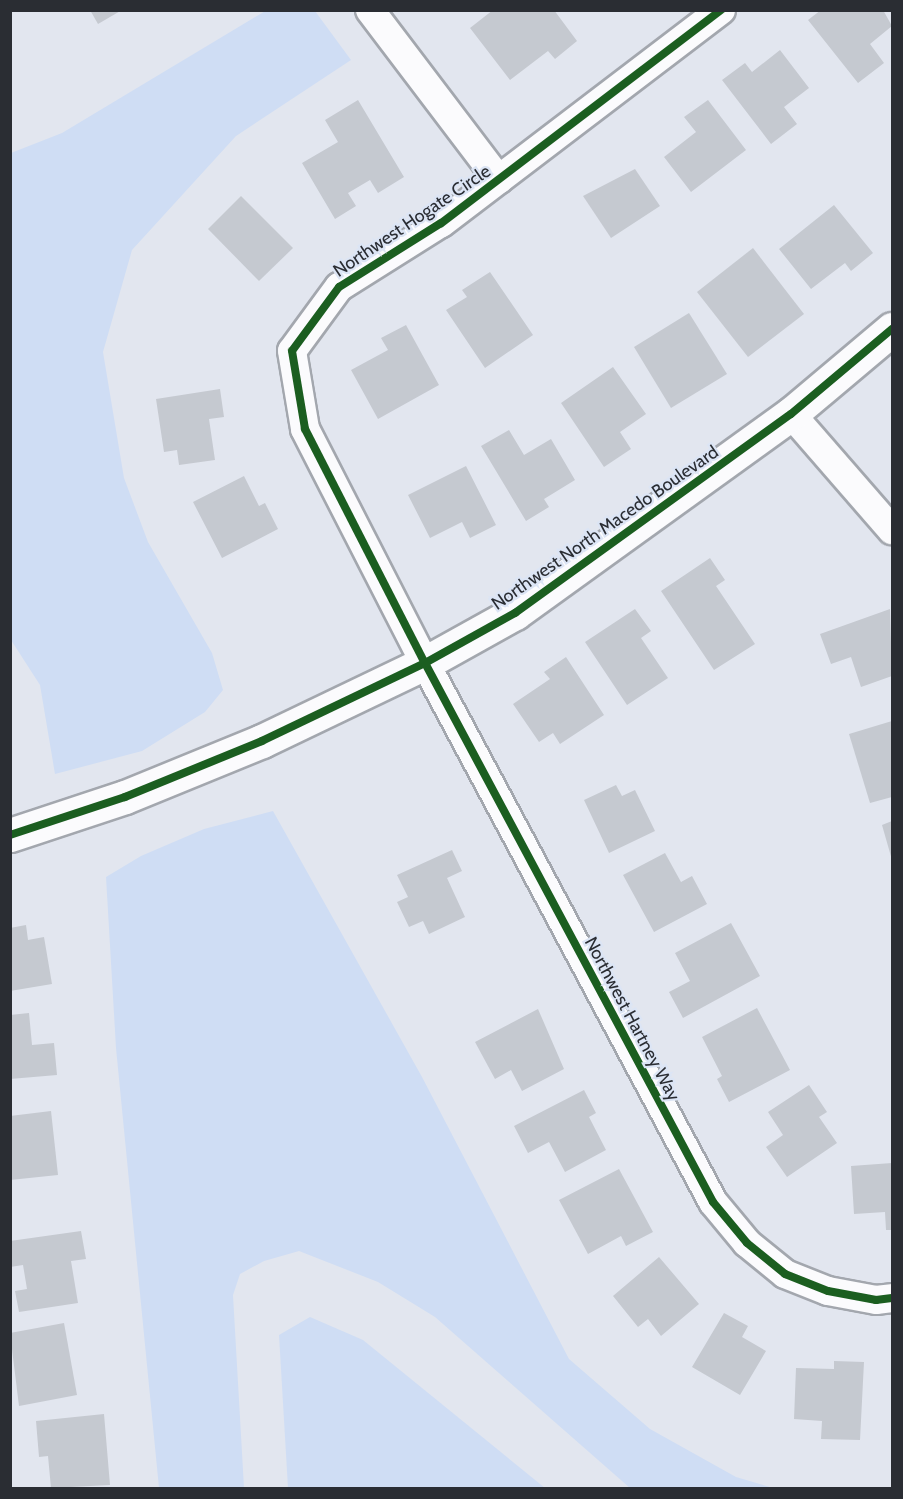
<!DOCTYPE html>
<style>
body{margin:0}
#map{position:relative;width:903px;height:1499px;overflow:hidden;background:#e2e6ef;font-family:Cabin,sans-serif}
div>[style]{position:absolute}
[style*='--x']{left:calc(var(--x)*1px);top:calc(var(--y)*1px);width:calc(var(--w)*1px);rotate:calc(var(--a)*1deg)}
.green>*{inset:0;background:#cfddf4}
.building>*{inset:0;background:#c5c9d0}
.roads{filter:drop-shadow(2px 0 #a3a7ae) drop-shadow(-2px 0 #a3a7ae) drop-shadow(0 2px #a3a7ae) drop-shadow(0 -2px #a3a7ae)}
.minor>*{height:28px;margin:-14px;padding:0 14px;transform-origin:14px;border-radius:14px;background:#fbfbfd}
.tertiary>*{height:33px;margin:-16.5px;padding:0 16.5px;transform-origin:16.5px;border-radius:16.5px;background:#fbfbfd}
.cycleway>*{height:8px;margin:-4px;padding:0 4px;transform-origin:4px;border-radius:4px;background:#1b5e20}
span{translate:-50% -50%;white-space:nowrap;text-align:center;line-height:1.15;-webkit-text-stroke:4.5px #dce5f5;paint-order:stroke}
.street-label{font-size:18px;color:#2a2d33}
.frame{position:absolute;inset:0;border:12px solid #2a2d33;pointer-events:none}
</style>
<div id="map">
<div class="green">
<div style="clip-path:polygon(267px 10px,315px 11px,351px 60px,236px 136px,132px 250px,103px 352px,124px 478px,148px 542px,212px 653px,223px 690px,205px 712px,142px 751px,55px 774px,40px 685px,11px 640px,11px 153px,62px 133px)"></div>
<div style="clip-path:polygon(273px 811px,422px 1077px,569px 1359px,650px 1429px,736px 1477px,773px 1488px,630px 1488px,435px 1317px,378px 1282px,299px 1251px,264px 1261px,240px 1274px,233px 1295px,244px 1488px,159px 1488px,116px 1048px,106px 877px,141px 856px,204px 829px)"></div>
<div style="clip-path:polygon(310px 1317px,363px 1340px,545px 1488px,288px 1488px,279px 1335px)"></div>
</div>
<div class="building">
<div style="clip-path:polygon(90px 10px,122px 10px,98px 24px)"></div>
<div style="clip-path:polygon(493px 10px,554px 10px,577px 41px,555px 59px,548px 51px,510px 80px,470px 28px)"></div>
<div style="clip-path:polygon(821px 10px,883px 10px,892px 26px,870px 44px,884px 63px,858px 83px,808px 20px)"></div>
<div style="clip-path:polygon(780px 50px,809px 88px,784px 107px,797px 124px,771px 144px,722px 80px,745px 63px,752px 72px)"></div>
<div style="clip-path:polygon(358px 100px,404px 177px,378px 193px,370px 180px,348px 193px,356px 206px,335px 219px,302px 163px,338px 142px,325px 120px)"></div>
<div style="clip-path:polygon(708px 100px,746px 150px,691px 192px,664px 157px,696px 132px,684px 117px)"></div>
<div style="clip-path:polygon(635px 169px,660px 206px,611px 238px,583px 196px)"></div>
<div style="clip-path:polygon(241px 196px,293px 248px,259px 281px,208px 229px)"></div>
<div style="clip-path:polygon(834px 205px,873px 253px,851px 271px,845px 263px,811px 289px,779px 249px)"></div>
<div style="clip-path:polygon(753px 248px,804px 314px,748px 357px,697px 292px)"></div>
<div style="clip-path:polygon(490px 272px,533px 335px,485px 368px,446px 310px,467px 297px,462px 290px)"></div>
<div style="clip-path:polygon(689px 313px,727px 374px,671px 408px,634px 347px)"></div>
<div style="clip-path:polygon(406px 325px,439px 385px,378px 419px,351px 370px,388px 350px,381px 338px)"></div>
<div style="clip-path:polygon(613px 367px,646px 414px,620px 432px,631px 449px,604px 467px,561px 403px)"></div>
<div style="clip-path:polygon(220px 389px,224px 417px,209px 419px,215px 460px,179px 465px,177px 450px,164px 452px,156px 399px)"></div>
<div style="clip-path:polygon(509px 430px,524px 455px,551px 439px,575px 480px,544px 499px,549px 507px,526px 521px,481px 446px)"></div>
<div style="clip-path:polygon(466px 466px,496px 525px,470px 538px,462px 522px,430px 538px,408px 495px)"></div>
<div style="clip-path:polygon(244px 476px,259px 506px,265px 503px,278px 529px,222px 558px,193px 502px)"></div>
<div style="clip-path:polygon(710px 558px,725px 580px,716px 586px,755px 644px,714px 670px,661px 591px)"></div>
<div style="clip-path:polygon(635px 609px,651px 631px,641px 638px,668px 678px,627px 705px,585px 642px)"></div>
<div style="clip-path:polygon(890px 609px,892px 676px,861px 687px,851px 657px,831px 664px,820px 634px)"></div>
<div style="clip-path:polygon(566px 657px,604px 715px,560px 744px,553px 733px,539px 742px,513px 704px,550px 679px,544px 672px)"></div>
<div style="clip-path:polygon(892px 721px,892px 797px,870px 803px,849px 734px)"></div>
<div style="clip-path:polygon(616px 785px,622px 796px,635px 790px,655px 831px,609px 853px,584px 800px)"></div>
<div style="clip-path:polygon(892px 821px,892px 860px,882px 825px)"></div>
<div style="clip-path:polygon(452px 850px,462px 871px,447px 878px,465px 917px,429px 934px,423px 921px,409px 927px,397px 902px,408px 897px,397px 875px)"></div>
<div style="clip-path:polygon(665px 853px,681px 882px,692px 876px,707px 904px,654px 932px,623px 875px)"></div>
<div style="clip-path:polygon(731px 923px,760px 976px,683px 1018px,669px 992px,690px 981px,675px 953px)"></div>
<div style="clip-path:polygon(26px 925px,28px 940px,44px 937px,52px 984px,10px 991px,10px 928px)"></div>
<div style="clip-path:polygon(757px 1008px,790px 1070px,729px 1102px,717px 1079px,722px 1076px,702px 1037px)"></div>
<div style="clip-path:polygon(538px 1009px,564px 1069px,522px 1091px,511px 1070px,495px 1079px,475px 1042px)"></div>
<div style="clip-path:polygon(29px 1013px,32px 1045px,54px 1043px,57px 1075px,10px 1079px,10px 1015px)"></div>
<div style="clip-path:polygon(809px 1085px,827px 1112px,819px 1117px,837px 1143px,787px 1177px,766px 1147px,783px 1135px,768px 1112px)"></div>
<div style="clip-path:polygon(584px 1090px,596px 1113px,589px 1117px,606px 1150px,565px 1172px,549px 1142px,528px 1153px,514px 1126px)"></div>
<div style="clip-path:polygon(51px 1111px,58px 1175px,10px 1180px,10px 1116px)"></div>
<div style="clip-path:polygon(892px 1163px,892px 1230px,886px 1230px,885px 1212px,854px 1214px,851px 1166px)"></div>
<div style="clip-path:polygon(619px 1169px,653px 1232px,626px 1246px,621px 1236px,588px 1254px,559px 1200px)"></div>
<div style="clip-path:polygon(81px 1231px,86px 1259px,71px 1261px,78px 1303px,19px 1312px,15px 1291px,27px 1289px,23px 1265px,10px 1267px,10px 1241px)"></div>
<div style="clip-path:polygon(659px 1257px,699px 1304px,661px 1336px,648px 1319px,638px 1327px,613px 1296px)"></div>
<div style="clip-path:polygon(724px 1313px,748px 1326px,742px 1337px,766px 1351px,740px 1395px,692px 1367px)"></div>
<div style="clip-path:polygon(64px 1323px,77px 1395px,19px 1406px,10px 1333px)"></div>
<div style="clip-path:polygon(834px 1361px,864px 1362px,860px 1440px,821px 1439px,822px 1421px,794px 1419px,796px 1368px,834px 1369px)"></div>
<div style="clip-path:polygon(104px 1414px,110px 1485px,51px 1488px,48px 1456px,39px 1457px,36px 1421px)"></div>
</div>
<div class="roads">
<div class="minor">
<div style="--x:370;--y:10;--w:213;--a:52.8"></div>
<div style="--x:721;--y:10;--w:352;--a:142.7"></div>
<div style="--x:441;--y:223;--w:120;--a:147.9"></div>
<div style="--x:339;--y:287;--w:79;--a:126.3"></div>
<div style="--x:292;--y:351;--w:79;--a:80.5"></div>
<div style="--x:305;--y:429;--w:263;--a:62.9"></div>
<div style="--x:425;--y:663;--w:611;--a:61.88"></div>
<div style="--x:713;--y:1202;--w:53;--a:50.3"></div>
<div style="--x:747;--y:1243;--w:49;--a:39.2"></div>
<div style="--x:785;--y:1274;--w:46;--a:21.6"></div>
<div style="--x:828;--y:1291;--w:49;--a:10.6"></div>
<div style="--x:876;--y:1300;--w:16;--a:-7"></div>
<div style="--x:791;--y:414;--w:154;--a:49"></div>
</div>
<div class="tertiary">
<div style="--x:10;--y:835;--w:121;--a:-18.3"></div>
<div style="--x:125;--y:797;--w:148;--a:-22.2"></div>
<div style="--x:262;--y:741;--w:181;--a:-25.6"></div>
<div style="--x:425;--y:663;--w:103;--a:-29.1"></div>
<div style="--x:515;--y:613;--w:340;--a:-35.8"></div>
<div style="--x:791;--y:414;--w:132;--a:-40.1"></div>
</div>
</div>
<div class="cycleway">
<div style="--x:721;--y:10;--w:352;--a:142.7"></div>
<div style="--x:441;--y:223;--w:120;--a:147.9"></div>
<div style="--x:339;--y:287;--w:79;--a:126.3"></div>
<div style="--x:292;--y:351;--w:79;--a:80.5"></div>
<div style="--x:305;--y:429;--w:263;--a:62.9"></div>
<div style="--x:425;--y:663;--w:611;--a:61.88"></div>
<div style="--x:713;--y:1202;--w:53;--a:50.3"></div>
<div style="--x:747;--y:1243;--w:49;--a:39.2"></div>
<div style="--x:785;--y:1274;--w:46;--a:21.6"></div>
<div style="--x:828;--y:1291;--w:49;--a:10.6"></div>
<div style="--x:876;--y:1300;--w:16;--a:-7"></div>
<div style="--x:10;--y:835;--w:121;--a:-18.3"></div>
<div style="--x:125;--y:797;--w:148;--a:-22.2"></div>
<div style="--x:262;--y:741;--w:181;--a:-25.6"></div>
<div style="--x:425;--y:663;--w:103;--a:-29.1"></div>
<div style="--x:515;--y:613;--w:340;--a:-35.8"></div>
<div style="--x:791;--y:414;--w:132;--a:-40.1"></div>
</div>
<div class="street-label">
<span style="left:412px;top:221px;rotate:-34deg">Northwest Hogate Circle</span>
<span style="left:605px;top:528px;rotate:-35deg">Northwest North Macedo Boulevard</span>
<span style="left:632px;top:1019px;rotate:62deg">Northwest Hartney Way</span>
</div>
<div class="frame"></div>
</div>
